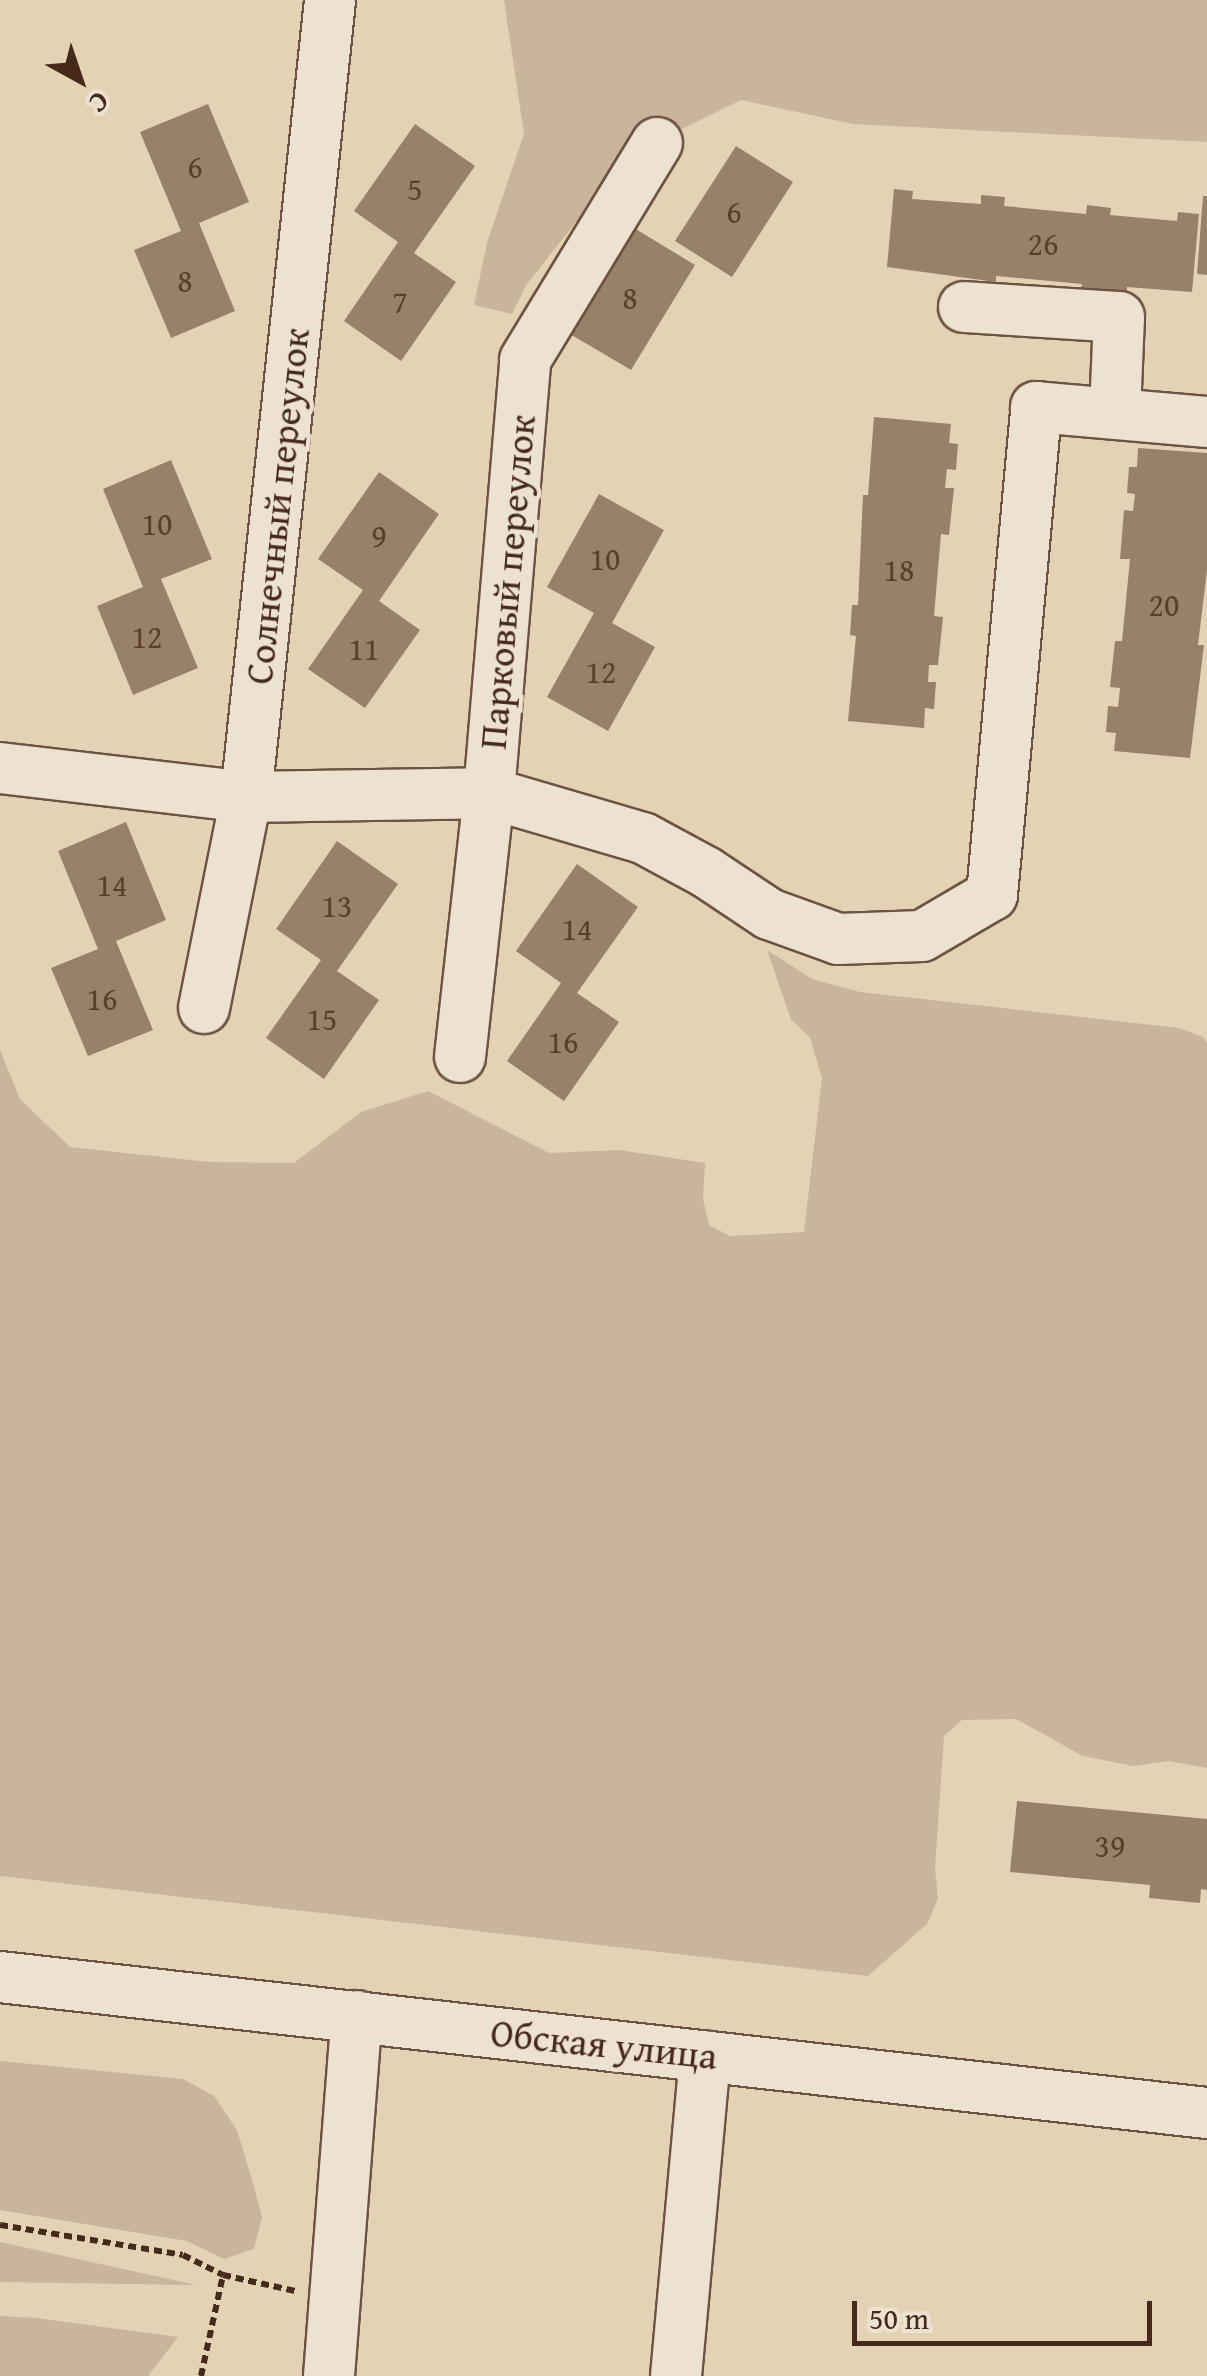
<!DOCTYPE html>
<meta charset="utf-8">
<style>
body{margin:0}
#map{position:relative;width:1207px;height:2376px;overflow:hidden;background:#e4d2b5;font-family:"Gentium Book Plus",serif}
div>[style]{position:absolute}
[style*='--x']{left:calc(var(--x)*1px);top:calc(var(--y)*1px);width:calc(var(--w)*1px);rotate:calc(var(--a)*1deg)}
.green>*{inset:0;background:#c9b59b}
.building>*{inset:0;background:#98816b}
.path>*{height:6px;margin-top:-3px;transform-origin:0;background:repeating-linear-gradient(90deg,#45291a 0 8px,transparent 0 13px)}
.roads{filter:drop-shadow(2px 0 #6d5341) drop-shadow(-2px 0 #6d5341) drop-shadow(0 2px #6d5341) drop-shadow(0 -2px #6d5341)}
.minor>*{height:50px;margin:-25px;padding:0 25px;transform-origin:25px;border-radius:25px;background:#ede2cf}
span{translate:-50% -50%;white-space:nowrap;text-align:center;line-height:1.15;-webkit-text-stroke:9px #ede2cf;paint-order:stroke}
.number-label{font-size:32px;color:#5a3f2e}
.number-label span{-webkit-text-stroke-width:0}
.street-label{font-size:38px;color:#45291a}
.north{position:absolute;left:30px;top:30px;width:100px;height:100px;-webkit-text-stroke:8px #ede2cf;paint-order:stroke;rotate:140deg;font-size:28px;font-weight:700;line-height:40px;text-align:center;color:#45291a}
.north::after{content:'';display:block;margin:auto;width:35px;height:45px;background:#45291a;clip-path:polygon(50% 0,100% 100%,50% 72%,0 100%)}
.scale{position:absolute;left:852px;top:2301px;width:300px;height:45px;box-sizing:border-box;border:5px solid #45291a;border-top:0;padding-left:12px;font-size:30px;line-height:35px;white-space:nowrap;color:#45291a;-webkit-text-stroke:8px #ede2cf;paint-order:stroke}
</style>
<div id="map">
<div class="green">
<div style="clip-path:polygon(504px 0,1207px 0,1207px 142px,853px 124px,741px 100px,629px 155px,527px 284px,512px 314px,474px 305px,487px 243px,524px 134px)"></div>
<div style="clip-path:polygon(767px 950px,812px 979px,860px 992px,1179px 1028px,1203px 1037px,1207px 1043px,1207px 1768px,1169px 1761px,1133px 1766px,1083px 1756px,1016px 1719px,962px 1720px,944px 1736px,935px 1868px,938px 1899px,927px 1924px,868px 1976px,0 1876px,0 1050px,20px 1099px,70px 1147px,209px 1162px,294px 1163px,361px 1112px,428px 1091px,549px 1153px,619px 1150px,705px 1163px,703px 1199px,709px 1225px,730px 1236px,804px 1232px,822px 1078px,810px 1038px,791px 1019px)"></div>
<div style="clip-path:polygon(0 2061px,183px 2079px,214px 2096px,237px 2130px,253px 2183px,262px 2217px,254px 2249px,224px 2259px,187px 2241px,0 2210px)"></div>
<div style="clip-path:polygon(0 2242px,196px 2285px,0 2282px)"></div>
<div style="clip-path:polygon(0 2316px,36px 2318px,178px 2337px,148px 2376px,0 2376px)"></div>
</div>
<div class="building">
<div style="clip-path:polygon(208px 104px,249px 202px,199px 223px,235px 311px,171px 338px,134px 250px,181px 231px,140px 132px)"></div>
<div style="clip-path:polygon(415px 124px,475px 166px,414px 253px,456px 282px,401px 361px,344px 321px,398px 242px,354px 211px)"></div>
<div style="clip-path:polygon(736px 146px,793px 182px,732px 277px,675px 241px)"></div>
<div style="clip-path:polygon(894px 189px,913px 191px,912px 199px,981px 204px,981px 195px,1005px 197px,1004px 206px,1086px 214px,1087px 205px,1111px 208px,1110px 215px,1177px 221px,1178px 212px,1199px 214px,1192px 292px,1127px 287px,1127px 294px,1081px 290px,1082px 284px,996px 276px,996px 282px,887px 267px)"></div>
<div style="clip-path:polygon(1203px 196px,1207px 196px,1207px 275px,1197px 274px)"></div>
<div style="clip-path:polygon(629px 225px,695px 265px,631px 370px,565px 331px)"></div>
<div style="clip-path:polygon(874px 417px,951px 424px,949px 443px,958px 444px,956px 470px,947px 469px,945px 488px,954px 488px,949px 535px,941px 534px,934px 616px,943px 617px,938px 665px,929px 665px,928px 682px,936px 682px,934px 709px,925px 708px,924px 728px,848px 721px,856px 636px,850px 635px,852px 605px,858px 605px,863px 495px,868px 495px)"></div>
<div style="clip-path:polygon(1138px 448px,1207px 453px,1207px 570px,1198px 645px,1204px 645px,1190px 758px,1114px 751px,1116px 733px,1106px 732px,1108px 706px,1118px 707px,1120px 688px,1110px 687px,1115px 641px,1122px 641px,1130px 559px,1120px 559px,1124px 510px,1133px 511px,1135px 494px,1127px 493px,1129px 467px,1137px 467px)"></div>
<div style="clip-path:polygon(171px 460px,212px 559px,161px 579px,198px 668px,133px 695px,97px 606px,143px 587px,103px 489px)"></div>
<div style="clip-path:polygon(379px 472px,439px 514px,379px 601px,420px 630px,365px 708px,308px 669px,363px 590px,318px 559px)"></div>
<div style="clip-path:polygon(599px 494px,664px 530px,612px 623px,655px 647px,608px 731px,547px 697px,594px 613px,547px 587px)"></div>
<div style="clip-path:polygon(126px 822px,166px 920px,116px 941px,153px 1030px,88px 1056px,51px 968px,98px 949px,58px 851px)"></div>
<div style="clip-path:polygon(337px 841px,398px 884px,337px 971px,379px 1000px,324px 1079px,266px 1038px,321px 960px,276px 929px)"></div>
<div style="clip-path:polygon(577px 864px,638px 907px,577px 993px,619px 1022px,564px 1101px,507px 1061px,561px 983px,516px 951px)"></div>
<div style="clip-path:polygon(1017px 1801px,1207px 1819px,1207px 1890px,1201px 1889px,1200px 1903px,1149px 1898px,1150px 1885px,1010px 1872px)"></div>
</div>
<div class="path">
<div style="--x:0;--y:2225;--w:185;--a:9.3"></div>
<div style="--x:183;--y:2255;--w:45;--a:26.6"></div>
<div style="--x:223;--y:2275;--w:74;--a:12.5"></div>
<div style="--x:201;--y:2376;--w:103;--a:-77.7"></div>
</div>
<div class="roads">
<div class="minor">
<div style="--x:964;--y:307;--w:155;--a:3.7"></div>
<div style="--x:1119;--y:317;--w:96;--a:92.4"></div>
<div style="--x:0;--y:768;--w:248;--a:6.7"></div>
<div style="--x:246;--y:797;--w:243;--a:-0.9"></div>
<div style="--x:489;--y:793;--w:160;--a:16.3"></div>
<div style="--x:643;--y:838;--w:72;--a:28.4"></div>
<div style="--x:706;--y:872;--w:76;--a:33.7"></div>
<div style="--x:769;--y:914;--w:73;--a:19.9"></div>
<div style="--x:838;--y:939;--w:84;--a:-2"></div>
<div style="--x:922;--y:936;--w:81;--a:-30.4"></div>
<div style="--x:992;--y:895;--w:490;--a:-84.8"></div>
<div style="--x:1036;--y:407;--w:172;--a:5"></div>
<div style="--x:204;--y:1008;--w:215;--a:-78.7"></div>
<div style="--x:246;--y:797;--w:801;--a:-83.98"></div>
<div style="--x:460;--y:1057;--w:266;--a:-83.7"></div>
<div style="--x:489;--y:793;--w:434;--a:-85.2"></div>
<div style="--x:525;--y:360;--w:254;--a:-58.7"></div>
<div style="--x:0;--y:1977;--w:1215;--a:6.43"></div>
<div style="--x:329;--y:2376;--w:361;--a:-85.6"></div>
<div style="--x:676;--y:2376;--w:321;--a:-84.8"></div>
</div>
</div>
<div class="number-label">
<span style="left:195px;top:167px">6</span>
<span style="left:415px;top:189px">5</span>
<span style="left:734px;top:212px">6</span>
<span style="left:1043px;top:244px">26</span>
<span style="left:185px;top:281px">8</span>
<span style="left:630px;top:298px">8</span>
<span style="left:400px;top:302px">7</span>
<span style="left:157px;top:524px">10</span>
<span style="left:379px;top:536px">9</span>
<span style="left:605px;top:559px">10</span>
<span style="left:899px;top:570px">18</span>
<span style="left:1164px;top:605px">20</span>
<span style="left:147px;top:637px">12</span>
<span style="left:364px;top:649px">11</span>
<span style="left:601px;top:672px">12</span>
<span style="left:112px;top:885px">14</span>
<span style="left:337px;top:906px">13</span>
<span style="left:577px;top:929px">14</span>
<span style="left:102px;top:999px">16</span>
<span style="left:322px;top:1019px">15</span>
<span style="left:563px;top:1042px">16</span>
<span style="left:1110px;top:1846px">39</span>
</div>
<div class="street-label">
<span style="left:277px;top:506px;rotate:-84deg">Солнечный переулок</span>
<span style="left:507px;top:582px;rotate:-85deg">Парковый переулок</span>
<span style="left:604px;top:2044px;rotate:6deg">Обская улица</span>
</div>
<div class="north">С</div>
<div class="scale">50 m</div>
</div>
